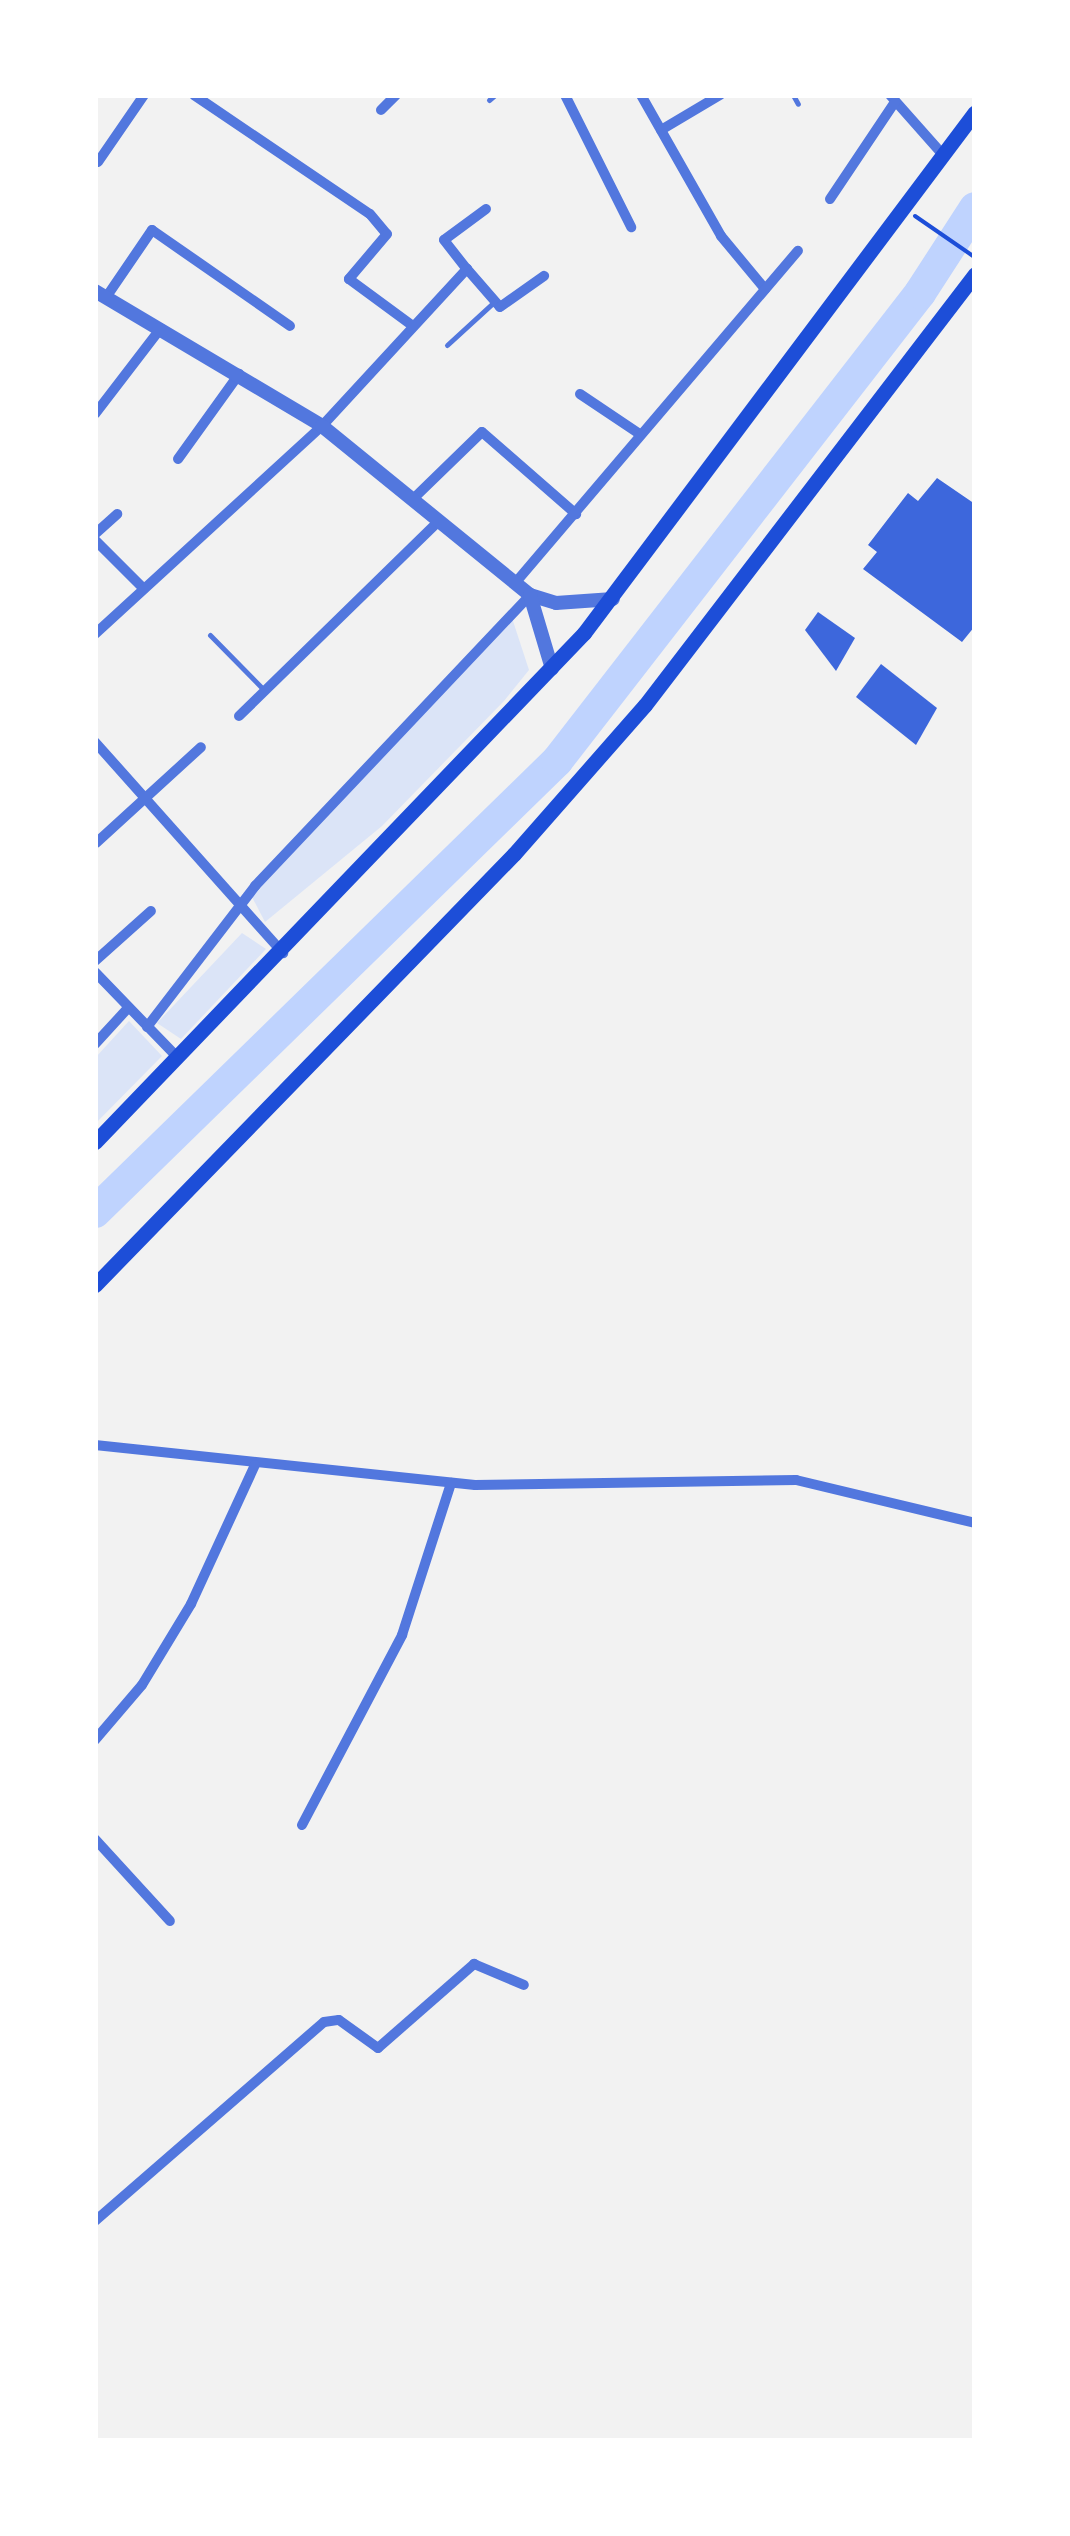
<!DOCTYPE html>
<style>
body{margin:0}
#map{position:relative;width:1070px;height:2536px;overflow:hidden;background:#f2f2f2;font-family:"Fira Sans",sans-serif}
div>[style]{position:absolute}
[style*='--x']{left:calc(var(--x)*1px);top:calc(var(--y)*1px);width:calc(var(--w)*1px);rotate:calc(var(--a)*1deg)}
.green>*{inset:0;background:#dbe4f7}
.river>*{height:32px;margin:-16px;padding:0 16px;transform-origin:16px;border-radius:16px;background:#bfd3fe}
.building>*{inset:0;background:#3d67dc}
.path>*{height:4px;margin:-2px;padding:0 2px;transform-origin:2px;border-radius:2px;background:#1d4ed8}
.service>*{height:5px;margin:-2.5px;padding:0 2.5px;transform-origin:2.5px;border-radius:2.5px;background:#5277de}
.minor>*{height:10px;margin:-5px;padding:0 5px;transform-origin:5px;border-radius:5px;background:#5277de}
.tertiary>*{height:14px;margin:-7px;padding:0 7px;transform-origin:7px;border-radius:7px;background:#5277de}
.secondary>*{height:15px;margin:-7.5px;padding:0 7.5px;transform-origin:7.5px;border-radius:7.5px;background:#1d4ed8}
span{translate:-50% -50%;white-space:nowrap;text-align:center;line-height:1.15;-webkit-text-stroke:9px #fff;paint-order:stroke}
.frame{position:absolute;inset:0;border:98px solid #fff;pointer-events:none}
</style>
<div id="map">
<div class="green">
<div style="clip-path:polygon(512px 618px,529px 670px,504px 701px,382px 826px,265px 922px,251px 895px)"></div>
<div style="clip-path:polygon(242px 933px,266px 949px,181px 1039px,157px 1023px)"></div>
<div style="clip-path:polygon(129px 1021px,162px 1056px,95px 1124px,95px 1058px)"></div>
</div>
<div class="river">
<div style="--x:95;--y:1212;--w:646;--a:-44.31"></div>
<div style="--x:557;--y:761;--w:592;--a:-52.2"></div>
<div style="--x:920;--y:293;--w:101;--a:-57.1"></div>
</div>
<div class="building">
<div style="clip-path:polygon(937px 478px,975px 504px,975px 626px,962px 642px,863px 569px,877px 552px,868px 545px,908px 493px,918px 501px)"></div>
<div style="clip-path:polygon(818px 612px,855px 638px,836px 671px,805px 630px)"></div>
<div style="clip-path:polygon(881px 664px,937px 708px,916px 745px,856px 697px)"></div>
</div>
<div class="path">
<div style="--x:915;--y:216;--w:70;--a:34.6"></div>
</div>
<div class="service">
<div style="--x:793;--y:95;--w:10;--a:61"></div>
<div style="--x:489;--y:100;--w:8;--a:-40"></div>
<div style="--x:447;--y:345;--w:65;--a:-42.5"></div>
<div style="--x:210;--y:635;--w:76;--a:45.5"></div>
</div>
<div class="minor">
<div style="--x:194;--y:95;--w:212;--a:34.1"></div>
<div style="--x:370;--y:214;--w:26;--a:50"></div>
<div style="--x:387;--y:234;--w:59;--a:130.2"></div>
<div style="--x:349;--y:279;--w:76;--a:36.4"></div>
<div style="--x:565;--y:95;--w:148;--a:63.4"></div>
<div style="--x:641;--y:95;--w:162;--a:60.4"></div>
<div style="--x:721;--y:236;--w:69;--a:50.3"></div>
<div style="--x:890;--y:95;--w:81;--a:48.5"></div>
<div style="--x:381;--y:110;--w:21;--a:-45"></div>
<div style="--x:661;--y:130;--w:69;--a:-30.7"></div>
<div style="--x:98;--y:162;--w:81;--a:-55.5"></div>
<div style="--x:830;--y:199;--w:117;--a:-56.2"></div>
<div style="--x:486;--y:209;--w:52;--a:143.6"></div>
<div style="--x:444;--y:240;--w:37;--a:52"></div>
<div style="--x:467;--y:269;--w:50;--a:49"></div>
<div style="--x:500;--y:307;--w:54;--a:-35.2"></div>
<div style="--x:107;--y:296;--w:80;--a:-55.7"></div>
<div style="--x:152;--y:230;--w:168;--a:34.8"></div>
<div style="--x:580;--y:394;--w:73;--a:33.9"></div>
<div style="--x:95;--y:414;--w:108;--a:-52.5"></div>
<div style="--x:178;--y:459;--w:105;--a:-54.3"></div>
<div style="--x:413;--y:499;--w:96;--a:-44.2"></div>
<div style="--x:482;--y:432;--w:125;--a:41.1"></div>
<div style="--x:95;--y:534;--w:30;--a:-42"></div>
<div style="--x:95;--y:540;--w:69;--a:45"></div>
<div style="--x:516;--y:582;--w:435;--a:-49.6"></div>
<div style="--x:95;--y:634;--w:308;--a:-42.5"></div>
<div style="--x:322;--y:426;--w:214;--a:-47.3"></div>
<div style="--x:239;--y:716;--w:279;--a:-44.3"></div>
<div style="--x:95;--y:742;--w:283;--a:48.3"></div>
<div style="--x:96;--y:843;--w:142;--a:-42.4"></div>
<div style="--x:95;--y:961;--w:75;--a:-41.8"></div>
<div style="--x:95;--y:972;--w:120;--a:46"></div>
<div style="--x:147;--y:1027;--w:178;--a:-52.5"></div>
<div style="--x:255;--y:886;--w:400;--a:-46.6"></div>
<div style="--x:95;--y:1044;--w:49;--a:-47.5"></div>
<div style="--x:95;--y:1445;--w:382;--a:6"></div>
<div style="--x:475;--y:1485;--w:321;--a:-0.9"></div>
<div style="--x:796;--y:1480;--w:184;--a:13.5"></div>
<div style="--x:95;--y:1740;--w:72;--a:-49.5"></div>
<div style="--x:142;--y:1685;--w:95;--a:-58.8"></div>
<div style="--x:191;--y:1604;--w:153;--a:-65.3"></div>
<div style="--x:302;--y:1825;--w:215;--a:-62.2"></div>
<div style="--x:402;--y:1635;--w:160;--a:-72.1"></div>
<div style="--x:95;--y:1839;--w:111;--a:47.6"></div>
<div style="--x:95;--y:2221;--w:303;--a:-41"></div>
<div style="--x:324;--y:2022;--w:15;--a:-8"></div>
<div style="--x:339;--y:2020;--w:48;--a:35.7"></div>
<div style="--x:378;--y:2048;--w:128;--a:-41.2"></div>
<div style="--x:474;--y:1964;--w:54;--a:22.8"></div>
</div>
<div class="tertiary">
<div style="--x:95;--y:291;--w:264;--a:30.7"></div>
<div style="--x:322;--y:426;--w:268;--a:39.1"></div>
<div style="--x:530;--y:595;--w:27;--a:17"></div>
<div style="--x:556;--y:603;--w:57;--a:-4"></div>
<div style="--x:530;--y:595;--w:77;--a:73.4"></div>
</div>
<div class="secondary">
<div style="--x:95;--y:1142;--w:706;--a:-46.15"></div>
<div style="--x:584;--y:633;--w:651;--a:-53.11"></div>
<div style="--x:95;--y:1285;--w:601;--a:-45.81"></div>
<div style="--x:514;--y:854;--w:198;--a:-48.7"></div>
<div style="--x:645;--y:705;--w:543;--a:-52.56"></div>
</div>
<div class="frame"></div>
</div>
